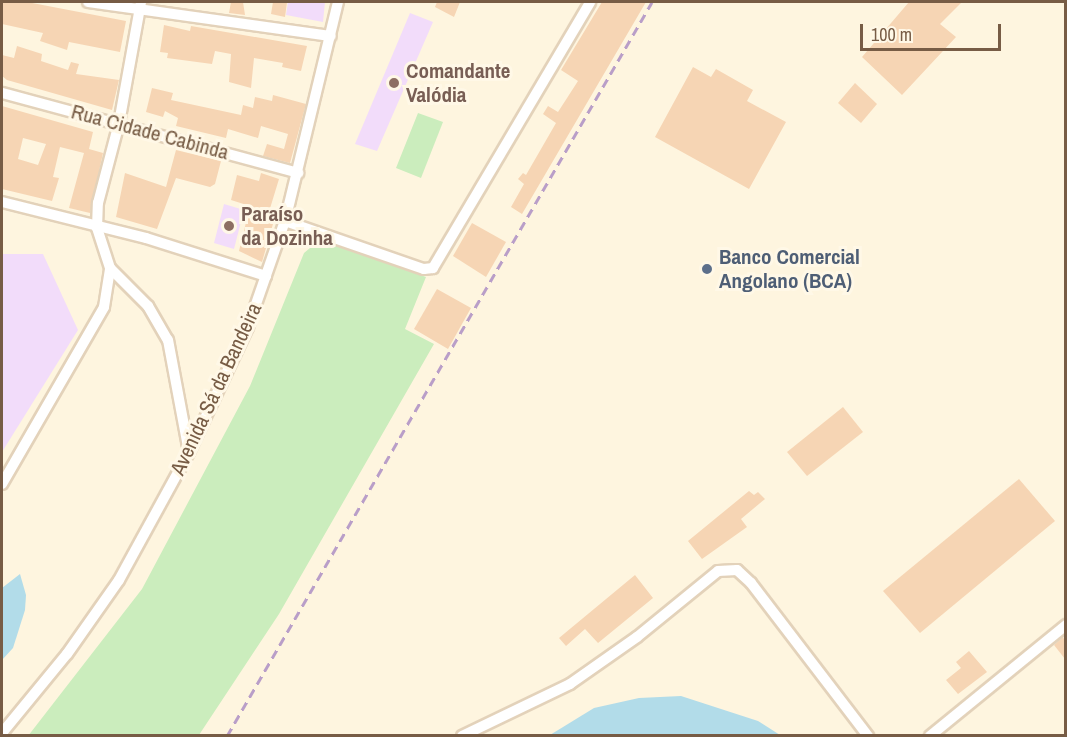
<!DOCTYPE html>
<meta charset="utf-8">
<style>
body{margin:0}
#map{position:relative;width:1067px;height:737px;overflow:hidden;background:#fef5df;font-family:"Archivo Narrow",sans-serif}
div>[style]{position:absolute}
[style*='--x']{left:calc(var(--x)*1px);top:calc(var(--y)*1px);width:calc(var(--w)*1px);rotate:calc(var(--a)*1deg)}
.education>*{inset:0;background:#f2dcfa}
.green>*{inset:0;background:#cbedbd}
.water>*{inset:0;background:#b2dce9}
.building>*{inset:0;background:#f6d5b4}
.roads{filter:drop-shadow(2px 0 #e3d2ba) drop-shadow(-2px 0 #e3d2ba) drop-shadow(0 2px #e3d2ba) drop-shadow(0 -2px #e3d2ba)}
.minor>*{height:10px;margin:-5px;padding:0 5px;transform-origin:5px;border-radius:5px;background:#fff}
.rail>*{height:3px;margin-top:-1.5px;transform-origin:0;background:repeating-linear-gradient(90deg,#b99ec8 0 9px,transparent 0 15px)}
.dots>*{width:16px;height:16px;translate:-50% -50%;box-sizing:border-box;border:3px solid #fff8e7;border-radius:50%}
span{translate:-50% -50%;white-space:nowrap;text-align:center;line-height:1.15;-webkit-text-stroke:6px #fff8e7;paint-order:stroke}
.education-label{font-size:21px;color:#785e54;font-weight:700}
.left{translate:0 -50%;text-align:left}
.street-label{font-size:21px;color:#775c45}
.service-label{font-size:21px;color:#4e5e75;font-weight:700}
.frame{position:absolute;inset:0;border:3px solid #775c45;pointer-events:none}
.scale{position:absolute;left:860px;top:24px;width:141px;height:27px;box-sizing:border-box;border:3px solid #775c45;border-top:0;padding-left:8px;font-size:18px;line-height:21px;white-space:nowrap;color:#775c45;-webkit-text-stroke:4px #fff8e7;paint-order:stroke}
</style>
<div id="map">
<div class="education">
<div style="clip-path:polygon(288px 2px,325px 2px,323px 22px,286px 15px)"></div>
<div style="clip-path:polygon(410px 13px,433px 22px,377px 151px,355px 144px)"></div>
<div style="clip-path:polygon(224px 204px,244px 210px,234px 249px,214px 243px)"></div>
<div style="clip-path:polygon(2px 254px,43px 254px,78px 330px,2px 452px)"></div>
</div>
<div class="green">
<div style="clip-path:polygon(418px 113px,443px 122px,421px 178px,396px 168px)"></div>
<div style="clip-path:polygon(330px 241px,426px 277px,405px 329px,434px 344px,279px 614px,199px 735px,28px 736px,142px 589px,250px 386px,304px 253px,316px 243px)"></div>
</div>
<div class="water">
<div style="clip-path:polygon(20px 574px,26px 595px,25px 610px,13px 648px,2px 660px,2px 588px)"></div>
<div style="clip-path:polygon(681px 696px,758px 721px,780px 735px,550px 735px,594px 708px,639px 698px)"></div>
</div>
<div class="building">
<div style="clip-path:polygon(2px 2px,27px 2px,126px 21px,120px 52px,69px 42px,67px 50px,40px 41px,43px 33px,2px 24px)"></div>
<div style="clip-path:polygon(231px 2px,243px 2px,245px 15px,229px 13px)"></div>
<div style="clip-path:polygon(273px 2px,287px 2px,285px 17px,271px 14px)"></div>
<div style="clip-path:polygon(437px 2px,460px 2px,454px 17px,435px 7px)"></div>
<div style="clip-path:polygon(602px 2px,646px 2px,522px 214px,511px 207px,524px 184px,518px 179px,523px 173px,526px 175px,556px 123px,543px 114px,548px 106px,558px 112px,578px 81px,561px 70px)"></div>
<div style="clip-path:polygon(909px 2px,962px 2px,940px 24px,956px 37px,902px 95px,862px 57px)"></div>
<div style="clip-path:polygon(164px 25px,190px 31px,191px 26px,307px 46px,301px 71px,282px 67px,283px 63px,254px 58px,251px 88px,229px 82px,231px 54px,215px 51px,212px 64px,167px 58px,168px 53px,160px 52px)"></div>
<div style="clip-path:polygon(17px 46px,42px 54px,41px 61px,68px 70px,71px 62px,79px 64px,76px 74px,119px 80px,112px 110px,7px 80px,2px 76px,2px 55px,14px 58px)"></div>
<div style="clip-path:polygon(693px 67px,711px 77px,716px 69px,753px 90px,747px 101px,786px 122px,749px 189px,655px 137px)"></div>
<div style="clip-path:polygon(855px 83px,877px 104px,861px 123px,838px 103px)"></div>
<div style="clip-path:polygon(152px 88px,173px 93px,171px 100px,241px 115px,243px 105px,253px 108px,255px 97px,272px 101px,273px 95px,306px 104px,290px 163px,263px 156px,267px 144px,284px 149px,288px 134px,261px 126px,258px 138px,228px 129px,226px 138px,176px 126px,178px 118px,165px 111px,163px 117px,146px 112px)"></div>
<div style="clip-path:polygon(evenodd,2px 106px,93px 132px,89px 149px,103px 153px,90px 213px,69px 208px,84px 153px,60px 147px,53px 177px,59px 178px,52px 201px,2px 189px,2px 106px,23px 138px,46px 144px,38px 165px,18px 159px,23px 138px)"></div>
<div style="clip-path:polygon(176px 150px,221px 161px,215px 184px,210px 187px,176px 178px,157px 229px,116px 217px,125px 173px,166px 187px)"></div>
<div style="clip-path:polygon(261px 173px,279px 179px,268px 215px,275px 217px,262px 262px,239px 251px,250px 206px,231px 200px,237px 175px,259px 181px)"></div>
<div style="clip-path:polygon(472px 223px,506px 242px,486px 277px,453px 256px)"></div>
<div style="clip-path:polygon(437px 289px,471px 308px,448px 349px,414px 329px)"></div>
<div style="clip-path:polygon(843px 407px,863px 432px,807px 476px,787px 452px)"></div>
<div style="clip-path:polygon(1019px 479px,1055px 521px,920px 633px,883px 591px)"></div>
<div style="clip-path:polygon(749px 491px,754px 495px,758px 492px,765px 499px,741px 519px,747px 527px,702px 559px,688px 541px)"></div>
<div style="clip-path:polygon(635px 575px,653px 598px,598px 643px,585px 629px,566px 646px,559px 638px)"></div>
<div style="clip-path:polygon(1063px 637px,1065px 641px,1065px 659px,1054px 645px)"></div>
<div style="clip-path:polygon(969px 651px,987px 672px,958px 694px,946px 680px,961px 668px,956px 662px)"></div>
</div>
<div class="roads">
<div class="minor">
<div style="--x:88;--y:2;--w:245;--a:8"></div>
<div style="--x:2;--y:93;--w:307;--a:15.1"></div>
<div style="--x:2;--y:202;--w:148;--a:14"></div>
<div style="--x:146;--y:238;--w:126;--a:17.6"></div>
<div style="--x:285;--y:221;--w:147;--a:19.1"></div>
<div style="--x:424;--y:269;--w:9;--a:-6"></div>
<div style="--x:433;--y:268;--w:309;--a:-59.4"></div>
<div style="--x:110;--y:268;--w:54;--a:45"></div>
<div style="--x:148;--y:306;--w:39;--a:60"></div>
<div style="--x:168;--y:340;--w:114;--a:79.4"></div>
<div style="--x:2;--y:484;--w:204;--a:-60"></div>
<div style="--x:104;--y:307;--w:39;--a:-81"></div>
<div style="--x:110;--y:268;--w:42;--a:-108"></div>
<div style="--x:97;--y:228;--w:25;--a:-88"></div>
<div style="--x:98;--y:203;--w:83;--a:-75.3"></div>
<div style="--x:119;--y:123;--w:123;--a:-79.7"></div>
<div style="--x:2;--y:733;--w:102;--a:-50.6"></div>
<div style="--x:67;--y:654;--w:90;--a:-54.9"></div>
<div style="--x:119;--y:580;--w:146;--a:-61.3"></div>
<div style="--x:189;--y:452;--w:138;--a:-64.7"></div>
<div style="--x:248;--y:327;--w:112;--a:-70.8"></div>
<div style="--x:285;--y:221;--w:225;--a:-76.4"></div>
<div style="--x:462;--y:736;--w:120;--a:-25.7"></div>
<div style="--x:570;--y:684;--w:82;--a:-35"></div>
<div style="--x:637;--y:637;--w:104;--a:-39.2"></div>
<div style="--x:718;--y:571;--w:19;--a:-3"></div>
<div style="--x:737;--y:570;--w:19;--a:43"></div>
<div style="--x:751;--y:583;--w:193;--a:52.6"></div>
<div style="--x:930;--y:736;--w:176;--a:-39.2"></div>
</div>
</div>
<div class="rail">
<div style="--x:227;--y:736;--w:848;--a:-59.93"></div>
</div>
<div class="dots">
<div style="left:394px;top:83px;background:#8d6e63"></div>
<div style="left:229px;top:226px;background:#8d6e63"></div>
<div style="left:707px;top:269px;background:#5c6f8a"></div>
</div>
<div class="education-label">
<span class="left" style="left:406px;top:83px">Comandante<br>Valódia</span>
<span class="left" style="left:241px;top:226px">Paraíso<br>da Dozinha</span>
</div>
<div class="street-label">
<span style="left:150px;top:132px;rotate:15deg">Rua Cidade Cabinda</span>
<span style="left:216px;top:389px;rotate:-65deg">Avenida Sá da Bandeira</span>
</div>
<div class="service-label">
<span class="left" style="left:719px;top:269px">Banco Comercial<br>Angolano (BCA)</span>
</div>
<div class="frame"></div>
<div class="scale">100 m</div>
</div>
